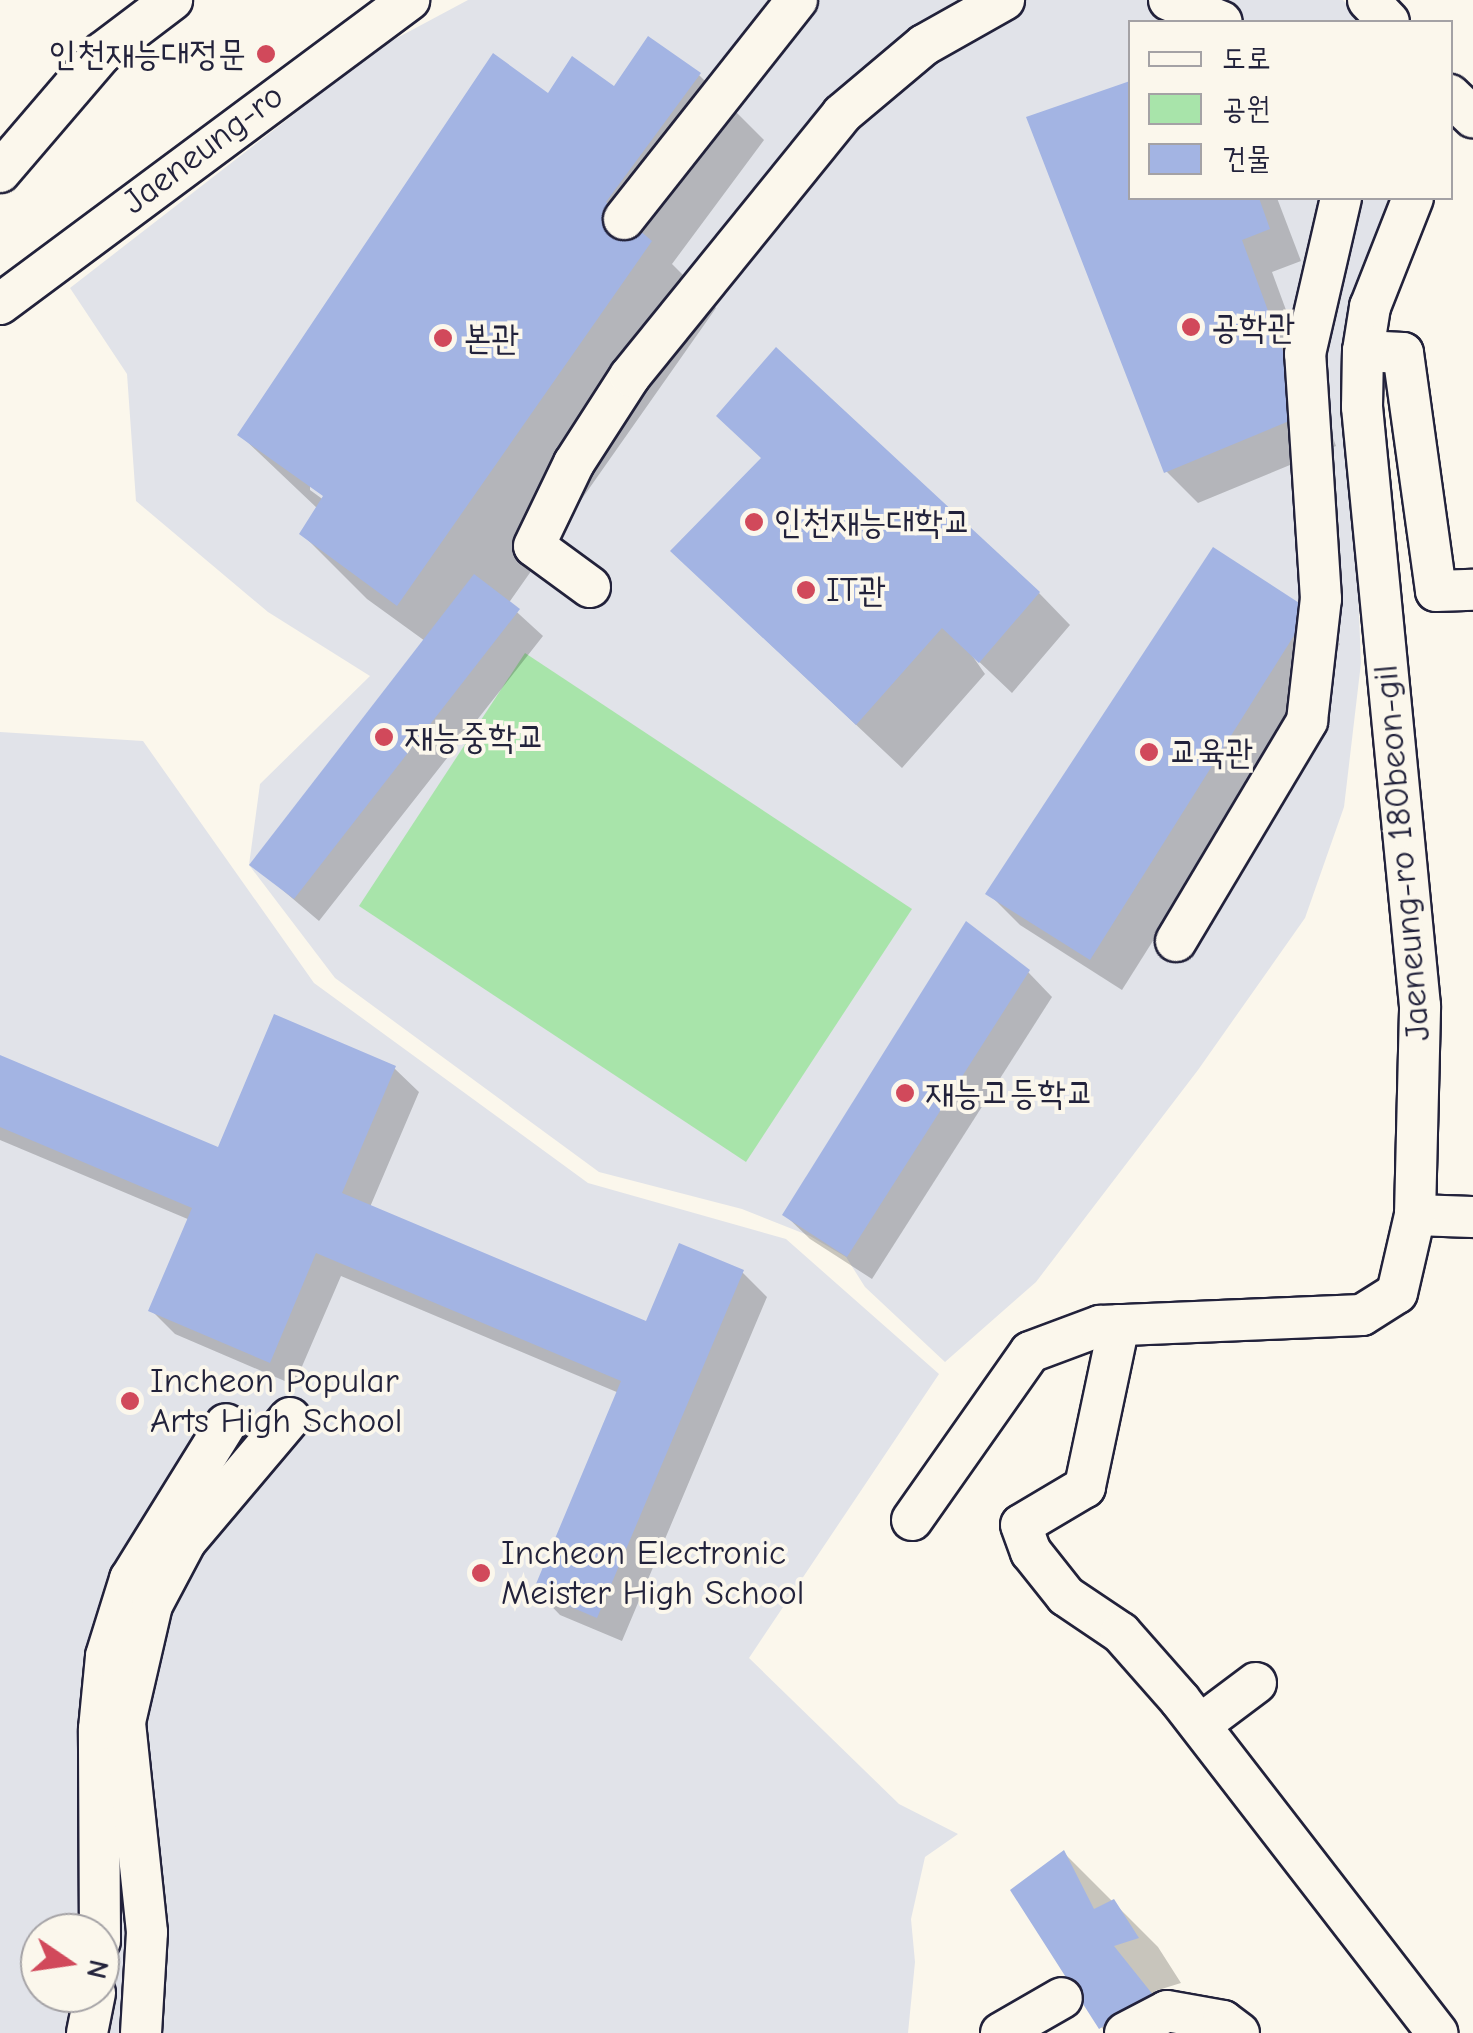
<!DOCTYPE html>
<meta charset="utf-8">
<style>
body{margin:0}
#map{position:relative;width:1473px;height:2033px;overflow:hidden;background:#fbf7ec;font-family:"Comic Neue","Poor Story",sans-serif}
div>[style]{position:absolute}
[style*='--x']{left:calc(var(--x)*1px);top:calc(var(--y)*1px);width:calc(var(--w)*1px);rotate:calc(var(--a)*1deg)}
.built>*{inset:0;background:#e1e3e9}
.green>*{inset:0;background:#a8e4aa}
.shadow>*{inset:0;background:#0003}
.building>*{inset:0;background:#a3b4e3}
.roads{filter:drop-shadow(2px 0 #22223b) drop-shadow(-2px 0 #22223b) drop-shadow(0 2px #22223b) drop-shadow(0 -2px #22223b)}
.minor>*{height:40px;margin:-20px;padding:0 20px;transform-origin:20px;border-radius:20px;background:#fbf7ec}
.dots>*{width:28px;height:28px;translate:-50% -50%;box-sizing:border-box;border:5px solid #fbf7ec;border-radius:50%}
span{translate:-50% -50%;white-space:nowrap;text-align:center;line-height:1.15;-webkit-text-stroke:8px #fbf7ec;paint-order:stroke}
.poi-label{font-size:35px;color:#22223b}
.right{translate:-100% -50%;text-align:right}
.left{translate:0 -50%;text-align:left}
.street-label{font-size:35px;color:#22223b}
.legend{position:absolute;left:1128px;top:20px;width:325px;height:180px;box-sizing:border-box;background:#fbf7ec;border:2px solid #a4a2a5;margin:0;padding:12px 18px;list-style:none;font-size:30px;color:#22223b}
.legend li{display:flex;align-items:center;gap:20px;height:50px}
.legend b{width:50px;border:2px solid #a4a2a5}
.north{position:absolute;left:20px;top:1913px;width:100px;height:100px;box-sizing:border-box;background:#fbf7ec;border:2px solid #a4a2a5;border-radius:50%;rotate:103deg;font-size:28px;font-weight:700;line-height:40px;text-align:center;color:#22223b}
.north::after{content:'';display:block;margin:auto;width:35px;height:45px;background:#d1495b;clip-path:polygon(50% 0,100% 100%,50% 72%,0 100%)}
</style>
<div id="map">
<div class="built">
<div style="clip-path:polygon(468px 0,1343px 0,1364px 22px,1130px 22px,1130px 198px,1395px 198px,1348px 349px,1361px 663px,1344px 807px,1305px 918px,1198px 1070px,1036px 1282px,945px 1362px,865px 1287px,846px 1257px,810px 1236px,742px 1209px,599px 1172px,335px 978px,249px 865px,260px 784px,370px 676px,268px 612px,136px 501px,127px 374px,70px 288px,382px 46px)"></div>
<div style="clip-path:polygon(evenodd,0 732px,143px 741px,314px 983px,588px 1183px,786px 1239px,939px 1374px,749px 1658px,899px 1804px,958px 1834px,925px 1857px,911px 1919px,915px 1962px,908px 2033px,0 2033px,0 732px,40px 1933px,100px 1933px,100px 1993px,40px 1993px,40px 1933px)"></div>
</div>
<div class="green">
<div style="clip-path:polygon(525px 653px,912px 909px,746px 1162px,359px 906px)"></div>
</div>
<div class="shadow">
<div style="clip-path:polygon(evenodd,699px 75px,764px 140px,672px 264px,716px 308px,508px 604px,543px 636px,319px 921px,253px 865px,425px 641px,367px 599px,302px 534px,318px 509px,240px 435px,548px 97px,699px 75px,310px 484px,335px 502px,332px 506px,310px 490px,310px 484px)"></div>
<div style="clip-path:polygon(1130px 83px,1130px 198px,1277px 198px,1301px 261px,1272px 272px,1336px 446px,1198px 503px,1166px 471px,1030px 119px)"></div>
<div style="clip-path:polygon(1039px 593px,1070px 625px,1012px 693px,971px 654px,985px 674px,902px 768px,718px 595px)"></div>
<div style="clip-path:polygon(1308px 612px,1340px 644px,1122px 990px,1020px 925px,988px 893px)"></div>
<div style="clip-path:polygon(1028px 972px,1052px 997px,872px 1279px,810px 1239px,785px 1215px)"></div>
<div style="clip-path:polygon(0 1058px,219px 1150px,394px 1068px,419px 1092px,370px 1207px,647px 1324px,742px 1272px,767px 1297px,622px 1641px,560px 1615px,536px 1590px,619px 1393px,341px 1276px,294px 1385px,175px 1334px,151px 1310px,190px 1220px,0 1140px)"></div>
<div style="clip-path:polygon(1064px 1853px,1158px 1947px,1181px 1983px,1155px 1991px,1189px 2033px,1107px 2033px,1101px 2027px)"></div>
</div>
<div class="building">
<div style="clip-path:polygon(648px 36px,701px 73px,606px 202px,652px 241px,397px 606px,299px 534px,323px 496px,237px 435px,493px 53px,548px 93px,572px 56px,614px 86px)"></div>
<div style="clip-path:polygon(1130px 81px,1130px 198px,1259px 198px,1270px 229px,1242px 240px,1306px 414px,1164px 473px,1026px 117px)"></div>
<div style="clip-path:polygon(776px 347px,1040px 592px,979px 663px,942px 628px,856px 725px,670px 551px,761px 458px,716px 416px)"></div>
<div style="clip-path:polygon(1213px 547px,1310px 610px,1090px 960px,985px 894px)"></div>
<div style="clip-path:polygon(474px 574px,520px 609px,294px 899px,249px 865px)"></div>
<div style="clip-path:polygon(966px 921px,1030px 970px,847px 1257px,782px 1215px)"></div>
<div style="clip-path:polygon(274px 1014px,396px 1066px,342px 1193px,646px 1321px,679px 1243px,744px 1270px,597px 1618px,533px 1591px,621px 1381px,316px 1253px,270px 1363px,148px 1311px,192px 1208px,0 1127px,0 1055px,218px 1147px)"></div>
<div style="clip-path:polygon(1064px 1850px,1094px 1909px,1114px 1899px,1139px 1938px,1114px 1946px,1154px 1996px,1099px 2029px,1010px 1890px)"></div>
</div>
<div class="roads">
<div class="minor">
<div style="--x:1169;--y:0;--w:57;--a:22.5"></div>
<div style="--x:1368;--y:0;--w:30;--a:46"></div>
<div style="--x:1450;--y:95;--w:32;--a:44"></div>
<div style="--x:0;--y:172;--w:157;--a:-49.4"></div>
<div style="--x:102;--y:53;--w:88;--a:-37.1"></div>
<div style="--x:624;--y:219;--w:279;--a:-51.7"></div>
<div style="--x:0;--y:304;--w:510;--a:-36.62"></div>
<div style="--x:1363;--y:351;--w:40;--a:2.9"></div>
<div style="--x:1403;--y:353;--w:240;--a:82.1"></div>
<div style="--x:1436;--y:591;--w:37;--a:-2"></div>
<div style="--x:590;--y:587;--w:69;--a:-143.8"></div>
<div style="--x:534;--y:546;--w:92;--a:-64.3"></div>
<div style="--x:574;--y:463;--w:103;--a:-57.2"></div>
<div style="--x:630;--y:376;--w:337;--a:-51"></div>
<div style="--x:842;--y:114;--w:107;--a:-40.1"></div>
<div style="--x:924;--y:45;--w:92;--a:-29.4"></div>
<div style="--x:1176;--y:941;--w:256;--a:-59.2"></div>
<div style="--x:1307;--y:721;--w:123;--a:-83.5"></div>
<div style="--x:1321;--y:599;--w:246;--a:-93.7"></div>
<div style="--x:1305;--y:354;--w:160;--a:-77"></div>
<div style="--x:1415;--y:1215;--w:58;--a:2"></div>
<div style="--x:1119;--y:1325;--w:166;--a:101.9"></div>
<div style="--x:1085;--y:1487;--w:74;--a:149.3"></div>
<div style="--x:1021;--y:1525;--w:29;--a:70"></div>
<div style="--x:1031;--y:1552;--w:56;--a:51.5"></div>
<div style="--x:1066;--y:1596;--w:66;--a:33.9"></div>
<div style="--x:1121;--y:1633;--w:89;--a:48.6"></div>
<div style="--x:1180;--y:1700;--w:421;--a:52.3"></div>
<div style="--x:912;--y:1520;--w:205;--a:-54.9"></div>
<div style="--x:1030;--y:1352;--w:75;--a:-20.4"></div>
<div style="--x:1100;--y:1326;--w:262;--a:-2.4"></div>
<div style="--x:1362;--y:1315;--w:41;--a:-32.2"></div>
<div style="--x:1397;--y:1293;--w:80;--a:-77"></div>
<div style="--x:1415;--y:1215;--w:209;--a:-88.6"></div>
<div style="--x:1420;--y:1006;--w:602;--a:-95.53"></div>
<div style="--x:1362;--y:407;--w:56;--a:-89"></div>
<div style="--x:1363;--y:351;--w:45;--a:-81"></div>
<div style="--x:1370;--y:307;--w:117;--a:-68.5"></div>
<div style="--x:1200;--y:1725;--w:70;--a:-36.9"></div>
<div style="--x:100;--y:1941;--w:212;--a:-90.3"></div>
<div style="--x:99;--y:1729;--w:73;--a:-84.5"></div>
<div style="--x:106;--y:1656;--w:81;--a:-72.7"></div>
<div style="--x:130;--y:1579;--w:182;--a:-58.2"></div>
<div style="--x:87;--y:2033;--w:41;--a:-78.7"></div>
<div style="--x:141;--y:2033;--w:101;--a:-86.6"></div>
<div style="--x:147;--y:1932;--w:211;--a:-96"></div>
<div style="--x:125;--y:1722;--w:120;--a:-77"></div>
<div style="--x:152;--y:1605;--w:72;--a:-62"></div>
<div style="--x:186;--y:1541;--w:161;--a:-49.8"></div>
<div style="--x:1001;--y:2033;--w:70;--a:-29.8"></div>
<div style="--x:1125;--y:2033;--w:47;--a:-27.6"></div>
<div style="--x:1167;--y:2011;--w:57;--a:10.1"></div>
<div style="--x:1223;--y:2021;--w:20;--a:37"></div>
</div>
</div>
<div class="dots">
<div style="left:266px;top:54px;background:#d1495b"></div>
<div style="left:1191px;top:327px;background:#d1495b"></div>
<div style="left:443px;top:338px;background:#d1495b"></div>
<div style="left:754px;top:522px;background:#d1495b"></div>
<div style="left:806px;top:590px;background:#d1495b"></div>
<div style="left:384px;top:737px;background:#d1495b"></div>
<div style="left:1149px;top:752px;background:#d1495b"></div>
<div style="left:905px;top:1093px;background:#d1495b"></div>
<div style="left:130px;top:1401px;background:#d1495b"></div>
<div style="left:481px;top:1573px;background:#d1495b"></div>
</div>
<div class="poi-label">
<span class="right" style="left:246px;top:54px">인천재능대정문</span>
<span class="left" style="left:1211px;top:327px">공학관</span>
<span class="left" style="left:463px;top:338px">본관</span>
<span class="left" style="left:774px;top:522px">인천재능대학교</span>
<span class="left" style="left:826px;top:590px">IT관</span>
<span class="left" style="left:404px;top:737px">재능중학교</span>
<span class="left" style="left:1169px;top:752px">교육관</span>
<span class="left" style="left:925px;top:1093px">재능고등학교</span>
<span class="left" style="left:150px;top:1401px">Incheon Popular<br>Arts High School</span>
<span class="left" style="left:501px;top:1573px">Incheon Electronic<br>Meister High School</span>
</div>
<div class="street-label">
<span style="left:203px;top:149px;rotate:-37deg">Jaeneung-ro</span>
<span style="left:1402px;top:853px;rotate:-95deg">Jaeneung-ro 180beon-gil</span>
</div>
<ul class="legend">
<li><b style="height:12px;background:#fbf7ec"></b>도로</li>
<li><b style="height:28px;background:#a8e4aa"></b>공원</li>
<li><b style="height:28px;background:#a3b4e3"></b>건물</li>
</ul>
<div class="north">N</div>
</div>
